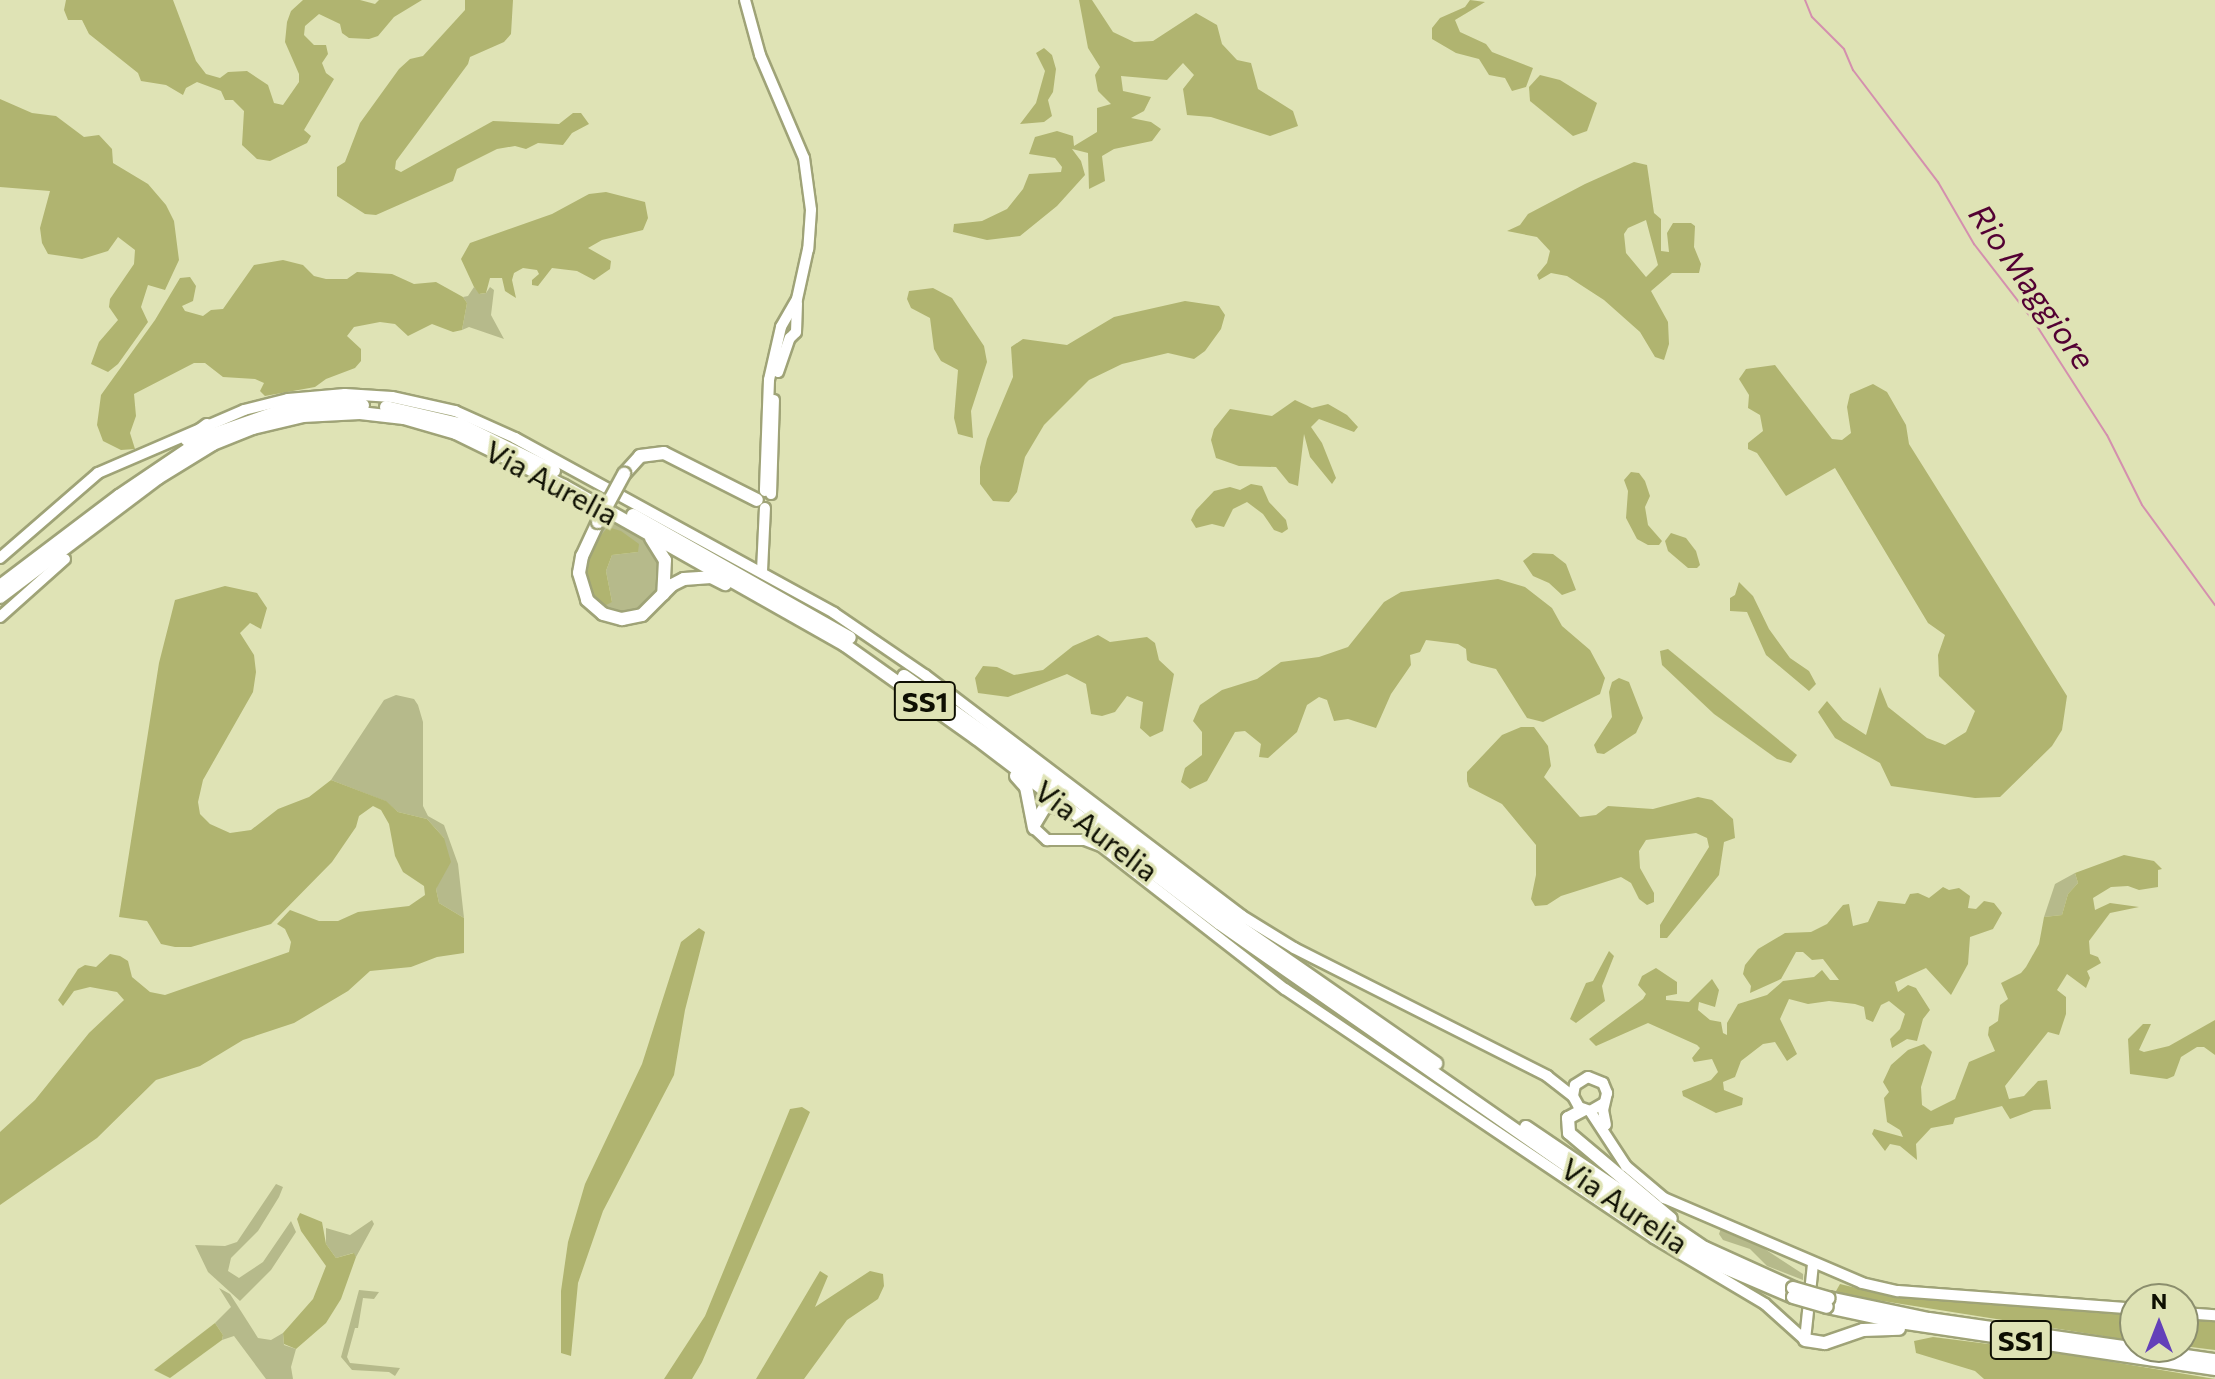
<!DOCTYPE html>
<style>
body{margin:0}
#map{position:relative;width:2215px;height:1379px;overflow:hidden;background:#dfe3b5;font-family:Commissioner,sans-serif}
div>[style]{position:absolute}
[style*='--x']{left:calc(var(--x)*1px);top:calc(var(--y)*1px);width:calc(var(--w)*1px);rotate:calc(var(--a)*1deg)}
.green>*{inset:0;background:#b6ba8b}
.forest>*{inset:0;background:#b0b470}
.stream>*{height:2px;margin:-1px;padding:0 1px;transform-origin:1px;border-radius:1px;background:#d490ae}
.roads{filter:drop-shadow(2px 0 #9fa377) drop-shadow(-2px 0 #9fa377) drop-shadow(0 2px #9fa377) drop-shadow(0 -2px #9fa377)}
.secondary>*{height:10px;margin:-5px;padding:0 5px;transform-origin:5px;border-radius:5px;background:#fff}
.highway>*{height:12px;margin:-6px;padding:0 6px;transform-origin:6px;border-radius:6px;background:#fff}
.bridges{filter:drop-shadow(2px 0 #9fa377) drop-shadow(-2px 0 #9fa377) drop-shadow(0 2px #9fa377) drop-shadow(0 -2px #9fa377)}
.highway-bridge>*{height:12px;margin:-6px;padding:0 6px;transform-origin:6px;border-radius:6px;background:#fff}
span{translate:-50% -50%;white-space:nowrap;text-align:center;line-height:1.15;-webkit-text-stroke:7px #dfe3b5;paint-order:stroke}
.shield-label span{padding:2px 6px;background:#dfe3b5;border:2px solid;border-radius:6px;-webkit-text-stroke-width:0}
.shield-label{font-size:28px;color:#0e0f02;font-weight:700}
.street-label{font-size:30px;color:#0e0f02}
.water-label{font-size:32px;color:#530133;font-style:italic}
.north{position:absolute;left:2119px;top:1283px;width:80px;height:80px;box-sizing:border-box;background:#dfe3b5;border:2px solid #8b8e6d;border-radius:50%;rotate:0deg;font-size:22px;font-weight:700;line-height:32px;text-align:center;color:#0e0f02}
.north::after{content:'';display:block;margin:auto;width:28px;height:36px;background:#6340b9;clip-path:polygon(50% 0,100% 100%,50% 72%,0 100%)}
</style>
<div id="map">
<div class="green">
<div style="clip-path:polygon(474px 287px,480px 294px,486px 293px,490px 287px,494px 290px,491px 315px,504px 339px,469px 327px,462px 330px,467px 303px,463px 297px,468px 296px)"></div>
<div style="clip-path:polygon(607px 519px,650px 543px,663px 556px,659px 593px,640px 610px,621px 613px,598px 603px,612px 602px,606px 571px,612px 555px,638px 552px,593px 545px)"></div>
<div style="clip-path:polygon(396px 695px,414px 699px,418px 705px,423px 722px,423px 806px,428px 816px,444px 825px,458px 864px,464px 918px,439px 903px,436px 889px,444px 838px,427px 819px,398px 812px,385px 801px,331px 780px,384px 700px)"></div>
<div style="clip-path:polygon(2075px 873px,2078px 883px,2068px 894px,2062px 915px,2044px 917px,2055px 884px)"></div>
<div style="clip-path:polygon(276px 1184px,283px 1187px,279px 1197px,258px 1231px,231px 1258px,228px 1271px,239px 1278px,263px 1262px,291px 1221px,296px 1232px,271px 1270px,240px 1301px,208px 1272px,195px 1245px,225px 1246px,237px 1242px)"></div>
<div style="clip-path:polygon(372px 1220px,374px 1224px,356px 1257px,353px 1253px,336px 1258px,326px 1244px,326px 1228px,350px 1235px)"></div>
<div style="clip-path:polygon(1721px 1228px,1754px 1242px,1803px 1274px,1803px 1280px,1767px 1266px,1750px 1249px,1723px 1240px,1719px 1234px)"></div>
<div style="clip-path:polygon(219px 1288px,230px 1294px,258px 1338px,271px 1340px,283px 1333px,284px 1345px,296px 1349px,291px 1367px,293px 1379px,266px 1379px,234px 1336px,222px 1340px,223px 1335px,215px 1323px,231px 1307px)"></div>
<div style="clip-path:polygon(359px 1290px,379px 1292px,374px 1299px,363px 1298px,358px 1328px,355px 1328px,347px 1357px,350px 1363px,400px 1368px,395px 1376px,389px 1372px,352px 1370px,341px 1357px)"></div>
</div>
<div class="forest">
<div style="clip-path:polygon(66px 0,173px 0,196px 61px,206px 74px,220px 78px,228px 72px,247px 71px,268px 85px,274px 103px,283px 105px,299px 82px,299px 74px,285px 42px,287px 22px,291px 11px,303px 0,360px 0,375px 4px,379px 0,422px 0,394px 17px,378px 36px,369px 39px,349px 38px,342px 33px,340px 24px,319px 14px,305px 26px,304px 35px,314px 45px,326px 45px,328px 54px,322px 63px,326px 73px,334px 79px,304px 130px,311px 136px,307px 143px,270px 161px,257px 159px,242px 145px,244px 111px,233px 100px,225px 100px,221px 91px,197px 82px,186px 88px,183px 95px,166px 85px,141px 81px,138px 73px,89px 34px,82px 20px,68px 20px,64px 10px)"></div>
<div style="clip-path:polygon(465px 0,513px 0,511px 34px,504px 42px,470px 57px,468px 64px,396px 161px,395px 169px,401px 172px,493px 121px,559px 124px,573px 113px,581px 113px,589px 124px,572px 133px,563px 145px,538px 143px,526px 149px,515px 146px,497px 149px,457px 169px,453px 181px,376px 215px,365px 214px,337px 196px,337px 167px,345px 162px,360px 123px,399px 69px,410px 59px,423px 56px,465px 10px)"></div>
<div style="clip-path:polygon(1079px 0,1092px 0,1113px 32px,1134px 42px,1153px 41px,1196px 13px,1217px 25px,1222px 44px,1237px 60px,1251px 63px,1258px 89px,1293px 111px,1298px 126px,1270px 136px,1211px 117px,1187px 115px,1183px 89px,1194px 75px,1183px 63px,1167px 80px,1121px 76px,1123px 91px,1151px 97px,1144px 111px,1131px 118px,1151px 122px,1161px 129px,1152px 141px,1114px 149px,1102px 156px,1105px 181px,1089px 189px,1088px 153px,1072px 149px,1081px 161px,1085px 175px,1057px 206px,1020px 236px,987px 240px,953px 232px,954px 224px,982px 221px,1007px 209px,1023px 189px,1029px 174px,1061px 172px,1062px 167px,1055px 158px,1029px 154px,1035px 137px,1057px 131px,1073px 136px,1074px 146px,1097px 132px,1097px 108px,1111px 104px,1098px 91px,1095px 75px,1100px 67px,1088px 48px)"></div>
<div style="clip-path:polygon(1470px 0,1485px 2px,1455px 20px,1460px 32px,1486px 44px,1492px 52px,1533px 68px,1526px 87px,1512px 91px,1505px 78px,1489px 75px,1479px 59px,1456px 53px,1432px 39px,1432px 28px,1440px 18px,1465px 7px)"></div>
<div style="clip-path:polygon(1044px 48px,1052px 55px,1056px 69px,1053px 92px,1048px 100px,1052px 116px,1044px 122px,1020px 124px,1036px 103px,1045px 71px,1036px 53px)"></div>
<div style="clip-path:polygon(1540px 75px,1560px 80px,1597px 103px,1587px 131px,1573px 136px,1530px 101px,1529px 87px)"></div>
<div style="clip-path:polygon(0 99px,32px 113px,56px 116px,84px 137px,99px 135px,112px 149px,113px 163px,148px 184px,166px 205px,174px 221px,179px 260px,165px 290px,148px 285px,141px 307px,148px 322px,118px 364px,108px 372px,91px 364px,99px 342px,118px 320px,109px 307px,110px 299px,134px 264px,135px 250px,118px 237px,108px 251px,82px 259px,48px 254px,42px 243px,40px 228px,50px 191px,0 187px)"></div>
<div style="clip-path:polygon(evenodd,1634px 162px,1647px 165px,1654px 213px,1661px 219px,1661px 251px,1669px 252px,1667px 233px,1673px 223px,1691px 223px,1695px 226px,1694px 247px,1701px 264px,1699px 273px,1672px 273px,1651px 291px,1668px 322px,1669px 344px,1664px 360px,1655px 357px,1640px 332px,1604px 300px,1567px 276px,1551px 273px,1539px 280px,1537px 275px,1547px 263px,1550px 251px,1537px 237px,1507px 231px,1520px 225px,1528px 214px,1585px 184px,1634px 162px,1646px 220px,1658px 265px,1646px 277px,1626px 253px,1624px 234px,1628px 228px,1646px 220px)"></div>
<div style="clip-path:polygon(606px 192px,645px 202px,648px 218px,643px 230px,602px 240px,588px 248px,611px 261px,610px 269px,594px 280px,577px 271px,552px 268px,538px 286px,532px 285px,532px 280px,539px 274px,537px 270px,523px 268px,514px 273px,512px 280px,516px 298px,505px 291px,502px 278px,490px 278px,486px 293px,479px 294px,474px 287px,461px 259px,470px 243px,552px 214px,589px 194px)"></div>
<div style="clip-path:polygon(283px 260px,303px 265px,314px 276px,326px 279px,347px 279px,357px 272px,392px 274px,414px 284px,436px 282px,463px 297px,467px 303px,462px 330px,453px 332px,432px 324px,408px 336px,395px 324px,380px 322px,354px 327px,347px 336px,361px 349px,361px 361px,355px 368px,326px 379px,315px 387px,265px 396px,260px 391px,264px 383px,255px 379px,223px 377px,205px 363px,194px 363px,134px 394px,136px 416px,130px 433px,135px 449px,121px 450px,103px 441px,97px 425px,101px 395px,155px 320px,180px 278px,190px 277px,196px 286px,193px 301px,182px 306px,185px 311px,203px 316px,211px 310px,223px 309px,254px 265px)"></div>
<div style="clip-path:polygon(933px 288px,952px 298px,984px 346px,987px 362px,971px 411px,973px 438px,958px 434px,954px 418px,958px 370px,941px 361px,934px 349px,930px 318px,911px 308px,907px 299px,909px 291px)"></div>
<div style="clip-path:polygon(1185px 301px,1219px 306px,1225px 315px,1221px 329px,1205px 351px,1194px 359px,1168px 353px,1122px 364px,1089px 380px,1044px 425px,1025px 457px,1017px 492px,1009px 502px,993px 501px,980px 484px,980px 467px,987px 439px,1013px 377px,1011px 347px,1023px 339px,1067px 345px,1114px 317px)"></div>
<div style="clip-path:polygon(1775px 365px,1832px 439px,1842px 440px,1851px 433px,1847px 407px,1850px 394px,1873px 384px,1887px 392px,1906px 425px,1909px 444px,2067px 696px,2062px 730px,2052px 746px,2000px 797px,1975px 798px,1891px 786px,1880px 763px,1835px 738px,1818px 712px,1827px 701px,1843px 720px,1866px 735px,1880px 687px,1888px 707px,1927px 738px,1945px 745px,1966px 732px,1975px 711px,1939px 676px,1938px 655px,1945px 635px,1928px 623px,1835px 468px,1786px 496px,1757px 453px,1748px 449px,1748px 443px,1763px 431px,1760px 415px,1748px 408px,1749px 395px,1739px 379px,1746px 369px)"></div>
<div style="clip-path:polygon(1295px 400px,1312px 408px,1328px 404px,1347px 415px,1358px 427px,1354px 432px,1319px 419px,1311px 427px,1322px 443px,1336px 478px,1332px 484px,1310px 457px,1304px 434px,1298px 486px,1289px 483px,1276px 467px,1239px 466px,1216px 458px,1211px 440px,1214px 429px,1230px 409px,1272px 416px)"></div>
<div style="clip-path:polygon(1631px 472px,1639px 473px,1645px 481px,1650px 496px,1645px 507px,1648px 525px,1662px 541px,1659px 545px,1648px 545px,1637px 539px,1626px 518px,1628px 491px,1624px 480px)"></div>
<div style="clip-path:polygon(1251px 484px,1262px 486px,1269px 502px,1286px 520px,1288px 529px,1282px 533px,1274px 530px,1263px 514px,1247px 502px,1233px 509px,1224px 527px,1212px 524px,1196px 528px,1191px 520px,1196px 510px,1214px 491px,1230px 487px,1240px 490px)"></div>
<div style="clip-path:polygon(608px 527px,621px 531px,639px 544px,638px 552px,612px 555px,606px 571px,612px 602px,606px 605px,598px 603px,589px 593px,586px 572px,593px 545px)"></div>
<div style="clip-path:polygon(1671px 533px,1686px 538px,1696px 551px,1700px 565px,1697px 568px,1688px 568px,1668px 551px,1665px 541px)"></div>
<div style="clip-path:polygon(1533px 553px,1553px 554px,1566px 564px,1576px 590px,1562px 595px,1549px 583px,1533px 576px,1523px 561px)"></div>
<div style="clip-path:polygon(1498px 579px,1525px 587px,1552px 608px,1562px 626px,1590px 650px,1605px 678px,1600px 694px,1543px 722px,1527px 718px,1496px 669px,1471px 663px,1467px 660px,1466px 649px,1458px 644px,1426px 640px,1420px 652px,1410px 655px,1411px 665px,1391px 694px,1376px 728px,1348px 719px,1334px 721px,1327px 700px,1319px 697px,1307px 705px,1297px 732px,1268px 758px,1259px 757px,1261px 744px,1245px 731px,1235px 732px,1207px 781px,1190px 789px,1181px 782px,1185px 768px,1202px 755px,1202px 732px,1193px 721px,1200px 705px,1222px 690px,1257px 679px,1281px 662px,1319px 657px,1348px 647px,1384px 602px,1401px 592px)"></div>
<div style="clip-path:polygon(1739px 582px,1753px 596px,1769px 629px,1790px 658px,1809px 671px,1816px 684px,1809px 691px,1766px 655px,1747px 612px,1730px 611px,1730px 598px,1735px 595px)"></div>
<div style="clip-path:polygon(225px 586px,257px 593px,267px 608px,261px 629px,250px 623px,240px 633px,254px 655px,256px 672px,253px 692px,203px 780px,198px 802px,200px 814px,210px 824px,230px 833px,251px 830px,278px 809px,309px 797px,331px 780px,386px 801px,398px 812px,427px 819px,444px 838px,451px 862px,436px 889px,439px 903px,464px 918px,464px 953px,437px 957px,411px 967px,370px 971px,348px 991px,294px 1023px,243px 1040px,200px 1066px,156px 1080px,97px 1138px,0 1205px,0 1132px,35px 1100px,89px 1033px,124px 1000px,117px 992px,90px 987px,74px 991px,63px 1006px,58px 1000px,78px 969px,85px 965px,96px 967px,110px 954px,120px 956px,128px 961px,132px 977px,150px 992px,165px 995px,289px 952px,291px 942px,285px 929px,277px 924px,290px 910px,319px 921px,338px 921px,358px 912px,409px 906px,425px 895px,424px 886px,403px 872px,395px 856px,389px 824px,381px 810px,373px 806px,359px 816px,356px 827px,332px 862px,271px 924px,191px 947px,175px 947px,161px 944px,147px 921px,119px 917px,159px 663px,175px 600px)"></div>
<div style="clip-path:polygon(1098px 635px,1110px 642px,1147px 637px,1155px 643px,1159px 660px,1174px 674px,1163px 731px,1150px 737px,1140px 728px,1143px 702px,1127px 696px,1115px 712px,1102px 716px,1091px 714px,1086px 684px,1067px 674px,1008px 697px,978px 693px,975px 678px,983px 666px,997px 667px,1014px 675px,1043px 670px,1073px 646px)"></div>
<div style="clip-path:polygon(1668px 649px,1797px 755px,1791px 763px,1777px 759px,1714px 714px,1662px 665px,1660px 651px)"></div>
<div style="clip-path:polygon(1619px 678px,1629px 682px,1643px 718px,1636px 733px,1604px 754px,1597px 753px,1594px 745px,1612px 717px,1609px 692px,1612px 682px)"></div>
<div style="clip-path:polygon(1521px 727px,1534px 727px,1548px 746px,1551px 766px,1544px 777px,1580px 817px,1596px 815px,1608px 806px,1653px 809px,1698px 797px,1712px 800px,1733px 819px,1735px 838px,1724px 842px,1719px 875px,1667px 938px,1660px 938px,1660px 925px,1709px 847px,1707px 838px,1696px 833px,1646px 840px,1639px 851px,1640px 868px,1654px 893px,1654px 902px,1647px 905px,1639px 899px,1631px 883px,1621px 877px,1561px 896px,1547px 905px,1535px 906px,1531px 899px,1536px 875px,1536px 845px,1502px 804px,1469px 787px,1467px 781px,1467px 772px,1502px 735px)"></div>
<div style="clip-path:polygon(2124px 855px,2154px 861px,2162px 869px,2158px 870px,2158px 887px,2139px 890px,2128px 886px,2111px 887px,2093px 898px,2095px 910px,2110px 903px,2139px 907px,2110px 913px,2089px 941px,2090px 954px,2098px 957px,2101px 963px,2087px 971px,2090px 978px,2086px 988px,2067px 974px,2057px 990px,2066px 997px,2066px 1014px,2059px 1035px,2048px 1032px,2005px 1086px,2009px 1099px,2024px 1096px,2038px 1081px,2047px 1080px,2051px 1109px,2034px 1110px,2010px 1119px,2002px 1106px,1955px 1118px,1953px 1124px,1931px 1128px,1916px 1144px,1917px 1160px,1900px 1146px,1890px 1144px,1885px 1151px,1872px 1134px,1874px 1129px,1903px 1137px,1900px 1130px,1887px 1122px,1884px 1098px,1889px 1092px,1883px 1082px,1891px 1065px,1908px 1050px,1924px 1044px,1932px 1052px,1921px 1087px,1922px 1105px,1931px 1111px,1955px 1099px,1969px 1062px,1995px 1051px,1988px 1035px,1989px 1027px,1998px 1021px,2000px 1005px,2008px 999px,2001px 983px,2021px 973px,2026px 967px,2039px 944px,2044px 917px,2062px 915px,2068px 894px,2078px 883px,2075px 873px)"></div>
<div style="clip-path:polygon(1943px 887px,1949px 890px,1959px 888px,1970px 896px,1968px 908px,1976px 909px,1984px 901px,1994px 903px,2002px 913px,1993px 929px,1970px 937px,1968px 964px,1951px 995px,1926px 968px,1895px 982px,1898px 992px,1908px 985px,1916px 988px,1930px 1010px,1923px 1019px,1917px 1041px,1907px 1039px,1892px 1048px,1890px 1039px,1900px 1029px,1905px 1014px,1889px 1001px,1881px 1005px,1873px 1022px,1866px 1019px,1864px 1007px,1855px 1004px,1829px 1001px,1808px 1004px,1789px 999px,1780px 1019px,1797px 1054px,1787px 1061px,1775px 1042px,1763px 1044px,1741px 1061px,1735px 1077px,1723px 1082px,1724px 1090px,1743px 1098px,1742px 1105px,1716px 1113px,1683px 1096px,1682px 1091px,1711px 1080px,1718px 1072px,1712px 1059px,1694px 1062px,1692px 1058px,1700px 1048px,1697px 1045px,1648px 1023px,1596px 1046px,1589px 1039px,1643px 999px,1646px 994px,1638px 985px,1642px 976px,1656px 968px,1677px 982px,1677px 994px,1666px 996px,1666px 1000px,1689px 1002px,1712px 979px,1719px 990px,1715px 1007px,1699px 1002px,1698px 1010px,1710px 1020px,1721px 1022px,1723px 1033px,1727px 1035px,1727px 1023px,1738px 1004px,1767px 995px,1783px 981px,1814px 977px,1822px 970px,1830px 980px,1839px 980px,1823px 959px,1812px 960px,1803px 952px,1796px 952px,1781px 979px,1750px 993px,1751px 986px,1743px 974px,1745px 965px,1758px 949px,1785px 933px,1811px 932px,1827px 924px,1843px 905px,1849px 904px,1853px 926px,1868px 922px,1878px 901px,1905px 904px,1910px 894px,1918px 893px,1929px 898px)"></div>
<div style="clip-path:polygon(699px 928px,705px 932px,685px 1010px,674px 1075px,603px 1211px,578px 1283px,571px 1356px,561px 1353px,561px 1291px,568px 1242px,585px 1184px,642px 1064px,681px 942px)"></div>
<div style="clip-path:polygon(1609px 951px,1614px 956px,1602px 986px,1605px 1001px,1576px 1023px,1570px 1019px,1586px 983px,1593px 981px)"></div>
<div style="clip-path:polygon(2215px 1020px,2215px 1055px,2204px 1047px,2197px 1047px,2181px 1057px,2174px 1076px,2167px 1079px,2130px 1074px,2128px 1039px,2143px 1024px,2151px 1024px,2139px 1050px,2144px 1052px,2169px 1046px)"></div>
<div style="clip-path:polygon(802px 1107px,810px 1112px,702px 1362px,692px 1379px,664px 1379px,705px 1316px,790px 1109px)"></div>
<div style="clip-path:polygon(300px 1213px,322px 1222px,326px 1244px,336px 1258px,354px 1253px,356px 1257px,341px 1299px,326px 1323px,296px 1349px,284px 1344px,283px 1333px,313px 1299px,326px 1266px,301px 1231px,297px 1219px)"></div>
<div style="clip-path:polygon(820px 1271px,828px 1276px,815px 1307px,870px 1271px,883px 1274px,884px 1286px,878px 1299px,847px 1320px,804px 1379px,756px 1379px)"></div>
<div style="clip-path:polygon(1840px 1284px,1881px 1294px,2135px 1313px,2135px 1341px,1845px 1295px,1836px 1291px)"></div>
<div style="clip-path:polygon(2183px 1317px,2215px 1320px,2215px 1350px,2183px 1346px)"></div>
<div style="clip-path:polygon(215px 1323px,223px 1335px,222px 1340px,170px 1378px,154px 1370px)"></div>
<div style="clip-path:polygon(1933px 1337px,2059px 1353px,2215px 1379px,1984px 1379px,1975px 1371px,1916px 1353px,1914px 1341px)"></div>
</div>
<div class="stream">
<div style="--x:1805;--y:0;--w:18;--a:68"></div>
<div style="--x:1812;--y:17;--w:45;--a:45"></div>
<div style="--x:1844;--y:49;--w:23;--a:67"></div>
<div style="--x:1853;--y:70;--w:141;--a:52.8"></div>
<div style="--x:1938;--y:182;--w:72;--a:59.9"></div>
<div style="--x:1974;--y:244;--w:100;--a:52.3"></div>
<div style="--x:2035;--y:323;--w:133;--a:57.3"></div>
<div style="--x:2107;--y:435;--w:78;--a:63.4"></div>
<div style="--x:2142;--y:505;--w:124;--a:53.9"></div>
</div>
<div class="roads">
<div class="secondary">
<div style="--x:745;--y:0;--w:57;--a:74.7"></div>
<div style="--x:760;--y:55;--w:112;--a:66.9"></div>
<div style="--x:804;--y:158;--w:52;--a:82.3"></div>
<div style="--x:811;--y:210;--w:39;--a:94"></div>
<div style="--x:808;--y:249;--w:51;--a:102.4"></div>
<div style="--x:797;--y:299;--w:32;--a:120"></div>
<div style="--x:781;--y:327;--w:54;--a:102.8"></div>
<div style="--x:769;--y:380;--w:111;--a:92.1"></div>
<div style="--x:778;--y:372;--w:36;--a:-71"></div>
<div style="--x:790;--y:338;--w:8;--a:-45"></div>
<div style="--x:796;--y:332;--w:29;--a:-88"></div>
<div style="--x:771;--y:494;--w:94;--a:-88.2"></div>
<div style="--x:0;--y:558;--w:130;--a:-40.9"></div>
<div style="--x:98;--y:473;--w:159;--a:-23.3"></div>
<div style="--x:244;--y:410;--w:45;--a:-14"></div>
<div style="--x:288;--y:399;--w:57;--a:-5"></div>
<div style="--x:345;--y:394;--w:47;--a:3.7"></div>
<div style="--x:392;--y:397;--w:65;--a:12.5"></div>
<div style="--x:455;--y:411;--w:66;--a:24.2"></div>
<div style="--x:515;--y:438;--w:364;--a:28.7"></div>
<div style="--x:834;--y:613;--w:110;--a:34.3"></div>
<div style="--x:925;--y:675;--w:398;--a:37.2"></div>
<div style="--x:1242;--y:916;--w:61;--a:31.6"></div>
<div style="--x:1294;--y:948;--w:284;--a:26.8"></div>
<div style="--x:1547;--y:1076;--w:33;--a:38"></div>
<div style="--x:762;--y:571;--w:63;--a:-87.3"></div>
<div style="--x:0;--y:617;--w:87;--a:-41.7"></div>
<div style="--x:1034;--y:828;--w:18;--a:43"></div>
<div style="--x:1047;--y:840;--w:38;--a:0"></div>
<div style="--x:1085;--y:840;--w:17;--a:21"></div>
<div style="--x:1101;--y:846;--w:233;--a:37.9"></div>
<div style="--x:1285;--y:989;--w:445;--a:34"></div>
<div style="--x:1654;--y:1238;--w:129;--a:30.7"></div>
<div style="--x:1765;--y:1304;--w:54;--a:42"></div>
<div style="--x:1805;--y:1340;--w:76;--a:-84"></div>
<div style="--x:1604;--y:1103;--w:16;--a:150"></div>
<div style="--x:1590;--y:1111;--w:12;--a:-160"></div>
<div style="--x:1579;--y:1107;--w:13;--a:-119"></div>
<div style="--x:1573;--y:1096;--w:11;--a:-80"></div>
<div style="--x:1575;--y:1085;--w:15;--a:-32"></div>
<div style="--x:1588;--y:1077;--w:16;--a:22"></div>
<div style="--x:1603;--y:1083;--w:11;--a:68"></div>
<div style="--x:1607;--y:1093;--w:17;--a:103"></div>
<div style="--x:1603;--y:1110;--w:15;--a:79"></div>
<div style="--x:1590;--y:1111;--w:66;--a:56.8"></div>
<div style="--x:1626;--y:1166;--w:50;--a:40.1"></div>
<div style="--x:1664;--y:1198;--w:215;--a:23.2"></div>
<div style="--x:1862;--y:1283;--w:37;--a:13"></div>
<div style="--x:1898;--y:1291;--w:238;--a:4.3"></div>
<div style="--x:2183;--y:1313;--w:32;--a:4"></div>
</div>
<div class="highway">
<div style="--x:386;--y:407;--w:75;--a:13.1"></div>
<div style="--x:459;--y:424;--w:106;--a:26.3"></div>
<div style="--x:187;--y:440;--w:25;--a:-37"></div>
<div style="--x:624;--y:474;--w:24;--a:-48"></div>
<div style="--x:640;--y:456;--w:24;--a:-7"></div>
<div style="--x:664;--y:453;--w:104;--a:26.8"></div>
<div style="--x:633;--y:515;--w:249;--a:29.5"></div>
<div style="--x:598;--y:522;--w:38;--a:115"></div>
<div style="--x:582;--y:556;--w:17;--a:100"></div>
<div style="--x:579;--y:573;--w:28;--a:73"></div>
<div style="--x:587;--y:600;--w:21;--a:41"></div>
<div style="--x:603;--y:614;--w:20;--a:15"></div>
<div style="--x:622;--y:619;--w:20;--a:-11"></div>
<div style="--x:642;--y:615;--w:42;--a:-45"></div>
<div style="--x:672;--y:585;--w:13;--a:-27"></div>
<div style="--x:684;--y:579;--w:27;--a:-4"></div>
<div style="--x:711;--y:577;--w:16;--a:27"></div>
<div style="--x:651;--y:538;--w:26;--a:58"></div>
<div style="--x:665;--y:560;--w:34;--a:93"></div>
<div style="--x:0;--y:586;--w:149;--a:-37.1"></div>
<div style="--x:119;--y:496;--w:105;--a:-34.1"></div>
<div style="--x:206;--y:437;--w:82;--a:-19.3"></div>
<div style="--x:283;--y:410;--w:44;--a:-7.8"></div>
<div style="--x:327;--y:404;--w:36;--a:2"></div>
<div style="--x:0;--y:597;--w:198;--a:-37"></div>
<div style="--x:158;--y:478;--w:65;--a:-31.7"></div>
<div style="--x:213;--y:444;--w:43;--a:-21.8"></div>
<div style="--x:253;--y:428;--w:51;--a:-13.5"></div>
<div style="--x:303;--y:416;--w:57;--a:-3"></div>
<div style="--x:360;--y:413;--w:44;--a:6.5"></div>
<div style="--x:404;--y:418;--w:54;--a:16.1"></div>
<div style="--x:456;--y:433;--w:120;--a:26.1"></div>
<div style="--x:564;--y:486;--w:323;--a:29.5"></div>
<div style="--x:845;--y:645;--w:161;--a:35.4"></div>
<div style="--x:976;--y:738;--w:305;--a:37.3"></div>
<div style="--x:1219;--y:923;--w:500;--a:34.9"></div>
<div style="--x:1629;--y:1209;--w:103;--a:32.3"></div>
<div style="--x:1716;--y:1264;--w:84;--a:23.2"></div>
<div style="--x:904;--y:676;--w:199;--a:35.4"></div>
<div style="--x:1066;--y:791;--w:221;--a:38"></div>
<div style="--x:1240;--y:927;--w:239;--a:34.8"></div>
<div style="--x:1016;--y:776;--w:15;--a:48"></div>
<div style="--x:1026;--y:787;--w:42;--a:79"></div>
<div style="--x:1034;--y:825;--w:21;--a:-59"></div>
<div style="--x:1045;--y:807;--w:9;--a:-6"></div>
<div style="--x:1054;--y:806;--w:10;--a:24"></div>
<div style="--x:1583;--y:1110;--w:17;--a:152"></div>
<div style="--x:1568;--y:1118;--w:15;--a:86"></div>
<div style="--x:1569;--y:1133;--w:133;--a:40.1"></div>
<div style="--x:1526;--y:1127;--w:216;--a:34.1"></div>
<div style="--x:1705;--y:1248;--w:97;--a:24.4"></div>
<div style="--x:1829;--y:1298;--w:102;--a:11.9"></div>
<div style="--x:1929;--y:1319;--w:289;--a:8.2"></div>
<div style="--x:1827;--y:1307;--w:67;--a:12"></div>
<div style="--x:1893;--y:1321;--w:326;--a:8.5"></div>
<div style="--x:1805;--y:1340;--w:20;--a:9"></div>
<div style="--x:1825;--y:1343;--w:40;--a:-18.9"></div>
<div style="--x:1863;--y:1330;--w:36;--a:-2"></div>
</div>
</div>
<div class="bridges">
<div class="highway-bridge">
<div style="--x:598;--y:522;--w:55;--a:-61.6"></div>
<div style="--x:1793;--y:1288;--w:37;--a:16"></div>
<div style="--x:1793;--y:1297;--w:35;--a:16"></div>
</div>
</div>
<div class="shield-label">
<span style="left:925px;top:701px">SS1</span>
<span style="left:2021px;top:1340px">SS1</span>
</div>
<div class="street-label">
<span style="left:552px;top:482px;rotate:28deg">Via Aurelia</span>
<span style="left:1097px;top:830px;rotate:37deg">Via Aurelia</span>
<span style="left:1625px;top:1205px;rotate:34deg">Via Aurelia</span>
</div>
<div class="water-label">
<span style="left:2033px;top:286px;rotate:55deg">Rio Maggiore</span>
</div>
<div class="north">N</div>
</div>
